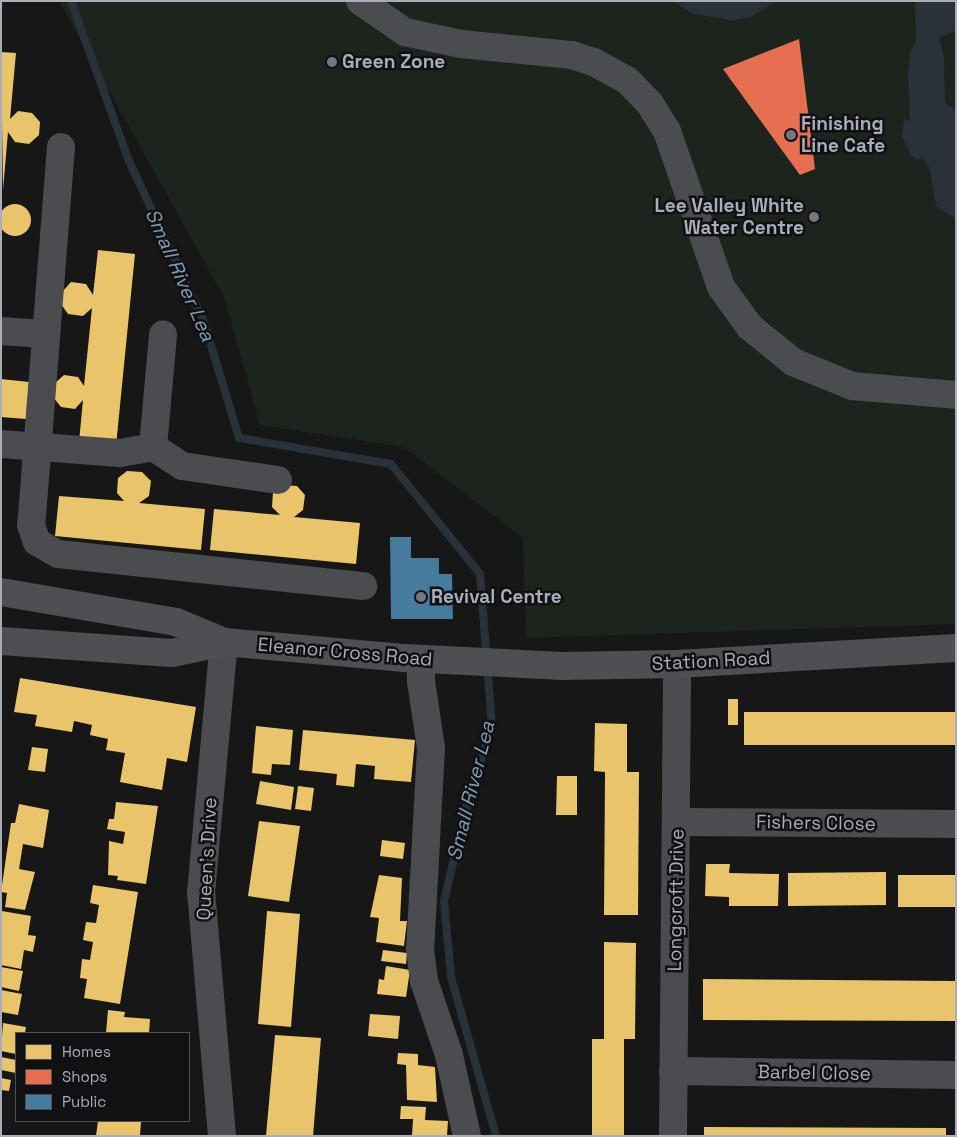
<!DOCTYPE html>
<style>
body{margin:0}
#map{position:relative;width:957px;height:1137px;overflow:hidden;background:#171717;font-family:"Space Grotesk",sans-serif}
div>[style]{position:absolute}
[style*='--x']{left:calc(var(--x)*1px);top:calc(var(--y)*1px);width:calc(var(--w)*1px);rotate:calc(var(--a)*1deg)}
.green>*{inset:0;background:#1d241e}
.water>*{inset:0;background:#2a3239}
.homes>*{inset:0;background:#e9c46a}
.round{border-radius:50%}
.shops>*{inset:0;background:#e76f51}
.public>*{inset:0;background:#457b9d}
.stream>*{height:8px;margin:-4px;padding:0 4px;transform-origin:4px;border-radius:4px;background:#2a3239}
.minor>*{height:28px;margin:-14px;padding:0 14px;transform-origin:14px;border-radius:14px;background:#4b4c50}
.major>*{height:28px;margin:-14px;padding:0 14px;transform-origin:14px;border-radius:14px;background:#4d4f52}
.dots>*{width:14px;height:14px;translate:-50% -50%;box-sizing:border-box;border:2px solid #111113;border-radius:50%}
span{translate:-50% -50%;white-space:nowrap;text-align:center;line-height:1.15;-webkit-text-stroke:5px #111113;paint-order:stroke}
.poi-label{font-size:19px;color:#a8adb8;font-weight:700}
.left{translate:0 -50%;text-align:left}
.right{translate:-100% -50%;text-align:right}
.street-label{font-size:19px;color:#a8adb8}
.water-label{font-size:20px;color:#7f9bb3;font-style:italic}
.frame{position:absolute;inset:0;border:2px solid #a8adb8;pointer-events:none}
.legend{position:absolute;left:15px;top:1032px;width:175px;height:90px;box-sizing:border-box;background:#111113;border:1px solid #4d4f55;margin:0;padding:6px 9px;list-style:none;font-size:15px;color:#a8adb8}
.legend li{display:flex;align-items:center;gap:10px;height:25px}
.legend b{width:25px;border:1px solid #4d4f55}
</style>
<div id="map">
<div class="green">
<div style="clip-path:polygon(59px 1px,956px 1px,956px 624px,526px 638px,523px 538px,404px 447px,260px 425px,224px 297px)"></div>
</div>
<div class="water">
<div style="clip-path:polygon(674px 1px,776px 1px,753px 16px,734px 21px,691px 13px)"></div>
<div style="clip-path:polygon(915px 1px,956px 1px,956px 30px,939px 38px,944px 57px,945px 103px,956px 111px,956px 219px,936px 206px,929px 166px,921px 157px,918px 161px,911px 155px,902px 137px,904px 119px,910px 121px,908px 75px,910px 53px,916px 41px)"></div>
</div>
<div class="homes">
<div style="clip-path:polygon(1px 52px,16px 53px,10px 119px,18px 111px,32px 113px,40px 122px,39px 135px,29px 144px,15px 142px,8px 132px,3px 190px)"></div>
<div class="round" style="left:-1px;top:204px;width:32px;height:32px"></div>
<div style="clip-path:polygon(98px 250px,135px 254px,116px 446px,79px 442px,83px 400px,75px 409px,61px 407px,53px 397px,54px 384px,64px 375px,78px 377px,84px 386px,92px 308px,83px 316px,68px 314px,61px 304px,62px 292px,71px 282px,86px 284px,93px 295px)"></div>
<div style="clip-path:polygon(1px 379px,29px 382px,26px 419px,1px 417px)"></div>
<div style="clip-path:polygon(127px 471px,142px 472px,151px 481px,149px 496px,139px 503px,205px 509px,201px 550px,55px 536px,59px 496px,124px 501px,117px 493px,118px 478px)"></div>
<div style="clip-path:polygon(283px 485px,297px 486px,305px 495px,303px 510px,294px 517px,360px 523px,356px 564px,210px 550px,214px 509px,280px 515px,272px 507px,273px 492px)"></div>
<div style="clip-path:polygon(20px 678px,196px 707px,187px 762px,167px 758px,162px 790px,120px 782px,125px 753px,106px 750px,108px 739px,90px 735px,92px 725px,74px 721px,72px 732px,35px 726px,37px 715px,14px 712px)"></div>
<div style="clip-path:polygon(728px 699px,738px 699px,738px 725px,728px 725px)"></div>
<div style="clip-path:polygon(744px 712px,956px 712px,956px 745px,744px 745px)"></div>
<div style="clip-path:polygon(595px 723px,627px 724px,627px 772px,639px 772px,638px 915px,604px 915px,605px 772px,594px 771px)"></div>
<div style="clip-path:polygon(256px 726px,293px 730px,290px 765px,272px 764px,271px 775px,252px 773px)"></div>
<div style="clip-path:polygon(303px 730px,415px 740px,411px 782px,374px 779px,375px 766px,356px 764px,354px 787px,336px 785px,337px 774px,299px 770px)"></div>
<div style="clip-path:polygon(32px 747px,48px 749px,45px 772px,28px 770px)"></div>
<div style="clip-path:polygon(557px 776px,577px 776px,577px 815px,556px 815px)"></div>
<div style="clip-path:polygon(260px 781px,294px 787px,291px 810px,256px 804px)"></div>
<div style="clip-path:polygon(298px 786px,314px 788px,311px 811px,295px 809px)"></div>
<div style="clip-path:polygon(116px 802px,158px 806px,146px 884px,117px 880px,118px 876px,108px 875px,109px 841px,123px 844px,125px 832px,107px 829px,109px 819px,114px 819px)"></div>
<div style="clip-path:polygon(19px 804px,49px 810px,43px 848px,23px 844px,19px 869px,35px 872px,25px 910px,5px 907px,7px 893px,1px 892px,11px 823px,15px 823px)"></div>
<div style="clip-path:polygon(259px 821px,300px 826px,289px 902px,248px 896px)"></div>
<div style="clip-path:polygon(382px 840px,405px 843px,403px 859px,380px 856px)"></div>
<div style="clip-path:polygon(706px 864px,730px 864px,729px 873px,779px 874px,778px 906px,729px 906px,729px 897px,705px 896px)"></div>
<div style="clip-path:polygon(886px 872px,886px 905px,788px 906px,788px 873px)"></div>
<div style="clip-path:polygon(379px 875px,402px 878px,400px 921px,407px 921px,404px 946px,376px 942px,379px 918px,370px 917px)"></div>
<div style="clip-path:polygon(898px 875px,956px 875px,956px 907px,898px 907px)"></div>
<div style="clip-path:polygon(93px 885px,138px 892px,120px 1004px,84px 998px,87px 979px,80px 978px,82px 959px,90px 960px,93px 942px,83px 940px,86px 922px,96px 923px,99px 905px,90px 903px)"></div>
<div style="clip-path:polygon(2px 911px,31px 916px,28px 935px,36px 936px,33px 952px,24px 950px,21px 969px,1px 965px)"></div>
<div style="clip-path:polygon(267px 911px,300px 914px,291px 1027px,258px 1024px)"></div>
<div style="clip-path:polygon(604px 942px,636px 943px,635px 1039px,624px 1039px,624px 1136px,592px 1136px,592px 1039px,604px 1039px)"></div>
<div style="clip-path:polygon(383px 950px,407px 953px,406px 964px,381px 961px)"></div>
<div style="clip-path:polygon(386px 966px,410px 970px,406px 997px,377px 994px,379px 979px,384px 980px)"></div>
<div style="clip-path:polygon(1px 967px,23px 971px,19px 991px,1px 987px)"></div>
<div style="clip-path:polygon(703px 979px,956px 981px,956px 1021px,703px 1020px)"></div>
<div style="clip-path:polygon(1px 990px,22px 994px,18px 1015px,1px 1012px)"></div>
<div style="clip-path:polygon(108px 1010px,125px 1012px,124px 1017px,150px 1019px,149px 1033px,106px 1033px)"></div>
<div style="clip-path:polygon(370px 1014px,400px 1016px,398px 1039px,368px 1036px)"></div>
<div style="clip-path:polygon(3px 1023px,26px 1027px,25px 1033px,16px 1033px,16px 1054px,1px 1051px)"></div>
<div style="clip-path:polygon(275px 1035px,321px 1038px,313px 1136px,266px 1136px)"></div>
<div style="clip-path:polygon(398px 1053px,418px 1054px,418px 1065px,435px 1067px,437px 1102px,407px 1100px,406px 1065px,397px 1064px)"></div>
<div style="clip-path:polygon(1px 1057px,16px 1060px,16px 1073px,1px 1070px)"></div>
<div style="clip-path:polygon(1px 1078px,11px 1080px,9px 1091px,1px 1090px)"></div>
<div style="clip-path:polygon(401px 1106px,426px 1107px,425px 1120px,448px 1121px,447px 1136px,412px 1136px,413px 1119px,400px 1119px)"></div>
<div style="clip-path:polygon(98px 1121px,141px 1121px,140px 1136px,96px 1136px)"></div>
<div style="clip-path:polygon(704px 1127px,946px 1128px,946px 1136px,704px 1136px)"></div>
</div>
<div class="shops">
<div style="clip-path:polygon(799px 39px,815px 169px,800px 175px,723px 69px)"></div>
</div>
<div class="public">
<div style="clip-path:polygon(390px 537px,411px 537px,411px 558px,439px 558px,439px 574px,452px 574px,453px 619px,391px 619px)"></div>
</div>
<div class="stream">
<div style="--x:71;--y:1;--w:170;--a:70.1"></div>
<div style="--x:129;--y:161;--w:178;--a:65"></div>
<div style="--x:204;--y:322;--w:121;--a:73.2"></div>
<div style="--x:239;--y:438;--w:154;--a:9.7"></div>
<div style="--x:391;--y:464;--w:141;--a:51"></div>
<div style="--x:480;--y:574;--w:152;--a:85.5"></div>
<div style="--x:492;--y:726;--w:82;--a:107.8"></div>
<div style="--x:467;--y:804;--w:100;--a:103.3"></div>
<div style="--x:444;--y:901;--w:76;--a:84.7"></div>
<div style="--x:451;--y:977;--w:165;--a:74.2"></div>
</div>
<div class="minor">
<div style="--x:360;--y:1;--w:55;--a:34.6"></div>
<div style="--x:405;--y:32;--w:57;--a:12.1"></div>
<div style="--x:461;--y:44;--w:112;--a:5.7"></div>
<div style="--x:572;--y:55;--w:23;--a:18"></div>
<div style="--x:594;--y:62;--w:38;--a:29"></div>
<div style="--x:627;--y:80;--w:33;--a:46"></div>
<div style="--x:650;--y:104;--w:32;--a:58"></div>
<div style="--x:667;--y:131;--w:165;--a:70.9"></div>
<div style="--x:721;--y:287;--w:49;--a:54.1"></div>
<div style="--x:750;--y:327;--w:55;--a:39.1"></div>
<div style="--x:793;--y:362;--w:64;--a:22.1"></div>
<div style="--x:852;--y:386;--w:104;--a:4.9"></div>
<div style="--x:61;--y:147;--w:379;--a:94.5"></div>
<div style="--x:31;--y:525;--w:18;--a:71"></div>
<div style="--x:37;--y:542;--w:24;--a:30"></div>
<div style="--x:58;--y:554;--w:307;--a:6"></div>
<div style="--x:1;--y:331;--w:43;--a:4"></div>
<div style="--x:1;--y:444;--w:119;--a:4.3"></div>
<div style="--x:120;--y:453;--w:34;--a:-10"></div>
<div style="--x:153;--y:447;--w:113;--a:-84.9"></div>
<div style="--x:153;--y:447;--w:35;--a:33"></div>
<div style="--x:182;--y:466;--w:97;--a:8.3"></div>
<div style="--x:421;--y:659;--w:22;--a:90"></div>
<div style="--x:421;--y:681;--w:68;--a:81.5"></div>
<div style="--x:431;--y:748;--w:201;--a:93.1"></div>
<div style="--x:420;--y:949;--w:32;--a:83"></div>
<div style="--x:424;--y:981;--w:78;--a:71.3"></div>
<div style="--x:449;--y:1055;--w:83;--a:77.5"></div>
<div style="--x:677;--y:822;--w:279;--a:0.4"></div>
<div style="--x:673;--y:1071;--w:283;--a:0.8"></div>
<div style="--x:222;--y:1136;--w:244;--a:-94.9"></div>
<div style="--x:201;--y:893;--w:252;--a:-84.8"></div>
<div style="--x:673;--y:1136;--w:472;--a:-89.5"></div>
</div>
<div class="major">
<div style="--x:1;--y:592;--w:178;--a:9.7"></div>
<div style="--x:176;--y:622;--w:52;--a:22.6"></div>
<div style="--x:1;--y:641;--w:171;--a:4"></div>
<div style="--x:172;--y:653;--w:53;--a:-11.9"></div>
<div style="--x:224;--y:642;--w:182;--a:5.1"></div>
<div style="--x:405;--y:658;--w:157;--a:2.9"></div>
<div style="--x:562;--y:666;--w:115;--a:-1"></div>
<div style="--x:677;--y:664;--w:279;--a:-3.3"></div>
</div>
<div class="dots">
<div style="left:332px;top:62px;background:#757880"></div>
<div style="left:791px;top:135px;background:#757880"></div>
<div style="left:814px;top:217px;background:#757880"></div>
<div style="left:421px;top:597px;background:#757880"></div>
</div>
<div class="poi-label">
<span class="left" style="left:342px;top:62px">Green Zone</span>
<span class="left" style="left:801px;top:135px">Finishing<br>Line Cafe</span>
<span class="right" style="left:804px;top:217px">Lee Valley White<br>Water Centre</span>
<span class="left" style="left:431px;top:597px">Revival Centre</span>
</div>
<div class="street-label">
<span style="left:345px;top:652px;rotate:5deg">Eleanor Cross Road</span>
<span style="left:711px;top:661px;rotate:-3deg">Station Road</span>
<span style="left:816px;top:823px;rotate:1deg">Fishers Close</span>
<span style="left:207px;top:859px;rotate:-87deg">Queen's Drive</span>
<span style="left:676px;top:900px;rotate:-89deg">Longcroft Drive</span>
<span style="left:814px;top:1073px;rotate:1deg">Barbel Close</span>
</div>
<div class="water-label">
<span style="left:180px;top:275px;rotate:66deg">Small River Lea</span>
<span style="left:471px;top:791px;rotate:-76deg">Small River Lea</span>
</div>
<div class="frame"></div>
<ul class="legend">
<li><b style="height:14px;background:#e9c46a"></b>Homes</li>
<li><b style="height:14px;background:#e76f51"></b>Shops</li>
<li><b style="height:14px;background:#457b9d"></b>Public</li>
</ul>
</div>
